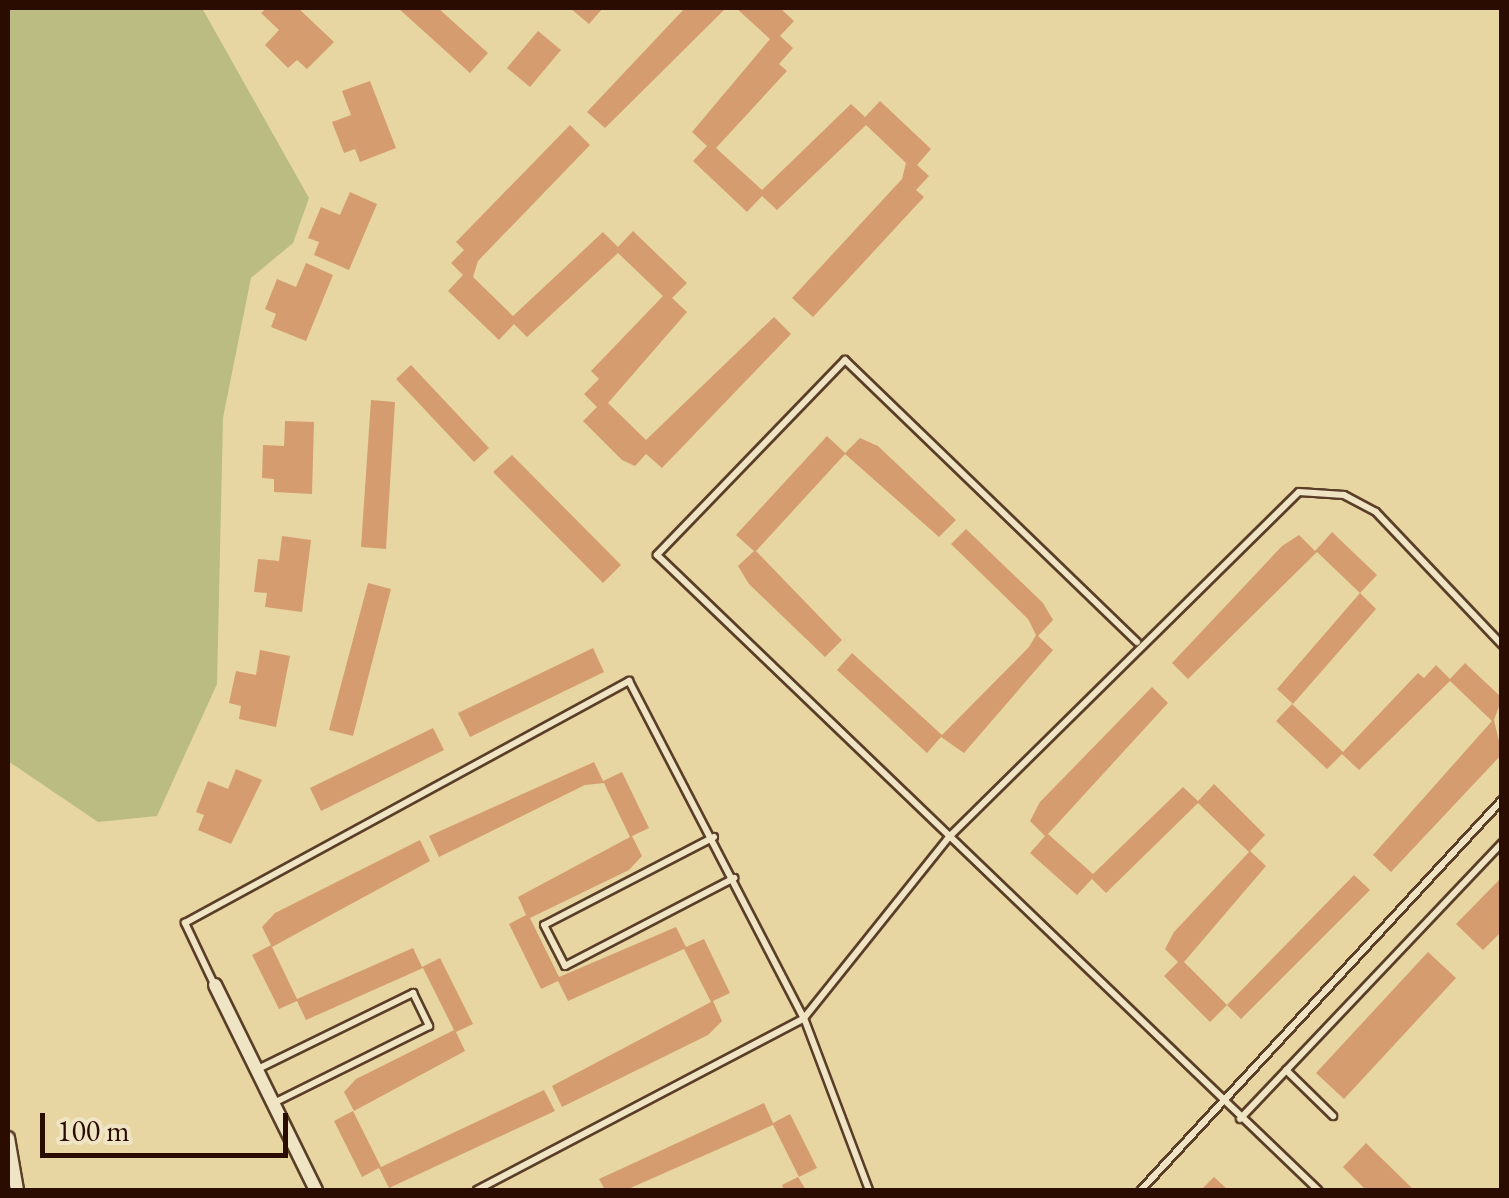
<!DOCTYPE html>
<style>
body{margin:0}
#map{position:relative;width:1509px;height:1198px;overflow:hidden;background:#e7d6a2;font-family:"EB Garamond",serif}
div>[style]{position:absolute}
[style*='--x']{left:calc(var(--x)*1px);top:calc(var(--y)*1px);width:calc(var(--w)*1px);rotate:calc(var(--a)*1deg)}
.green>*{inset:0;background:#babc82}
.building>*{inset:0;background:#d59c6f}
.roads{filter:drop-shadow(2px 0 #5a3e28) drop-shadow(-2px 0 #5a3e28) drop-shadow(0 2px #5a3e28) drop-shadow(0 -2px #5a3e28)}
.lane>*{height:6px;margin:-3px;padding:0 3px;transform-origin:3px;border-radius:3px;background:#efe4c3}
.street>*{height:12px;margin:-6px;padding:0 6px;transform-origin:6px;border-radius:6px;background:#efe4c3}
span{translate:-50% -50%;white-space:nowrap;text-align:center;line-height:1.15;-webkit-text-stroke:9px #efe4c3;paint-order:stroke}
.frame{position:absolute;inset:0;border:10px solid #2b0c00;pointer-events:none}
.scale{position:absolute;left:40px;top:1113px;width:248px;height:45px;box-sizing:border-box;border:5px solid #2b0c00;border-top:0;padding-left:12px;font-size:30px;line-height:35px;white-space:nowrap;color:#2b0c00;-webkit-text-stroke:8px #efe4c3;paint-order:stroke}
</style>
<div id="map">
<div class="green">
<div style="clip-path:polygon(8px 8px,202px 8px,309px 198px,293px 243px,251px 278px,223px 418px,217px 684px,157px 816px,98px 822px,8px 761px)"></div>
</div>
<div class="building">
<div style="clip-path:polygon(267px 8px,298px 8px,334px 42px,307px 69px,297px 60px,288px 68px,265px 45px,279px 30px,261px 13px)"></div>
<div style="clip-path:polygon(398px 8px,438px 8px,488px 53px,470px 73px)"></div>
<div style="clip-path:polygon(570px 8px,603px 8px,589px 24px)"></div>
<div style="clip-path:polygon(685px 8px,726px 8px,605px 128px,587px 112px)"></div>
<div style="clip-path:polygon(736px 8px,780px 8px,794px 21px,780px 36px,793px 48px,779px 64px,787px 71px,716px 148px,762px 190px,851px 104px,865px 117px,880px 101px,931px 149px,917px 165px,929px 176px,916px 190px,924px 197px,813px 317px,792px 298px,902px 179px,906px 163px,866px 125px,777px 210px,762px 196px,747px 212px,693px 161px,707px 146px,692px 132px,770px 39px)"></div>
<div style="clip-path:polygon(538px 31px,561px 50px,530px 87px,507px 68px)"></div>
<div style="clip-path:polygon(370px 81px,396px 148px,360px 162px,355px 149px,344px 153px,332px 122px,351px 115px,342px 91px)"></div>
<div style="clip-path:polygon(570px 125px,590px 145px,478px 261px,473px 277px,513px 316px,603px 232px,618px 247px,633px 231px,687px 283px,672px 298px,687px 312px,608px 403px,646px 440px,774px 317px,791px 334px,662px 468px,646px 454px,635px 466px,622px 460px,583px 421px,597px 407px,584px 394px,599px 379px,591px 371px,663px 296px,618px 253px,527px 337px,514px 324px,499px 340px,448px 291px,463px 275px,451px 263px,464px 250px,456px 242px)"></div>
<div style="clip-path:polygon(350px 192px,377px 204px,349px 270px,314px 255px,319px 242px,308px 238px,321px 207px,340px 215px)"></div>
<div style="clip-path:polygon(306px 263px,333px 275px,306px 341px,271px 327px,276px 314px,265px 309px,277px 279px,296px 287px)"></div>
<div style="clip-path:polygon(411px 365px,489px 448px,474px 462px,396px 379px)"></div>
<div style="clip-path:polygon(371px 400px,395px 402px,386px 549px,361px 547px)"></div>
<div style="clip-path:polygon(285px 421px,314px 422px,312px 494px,274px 492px,274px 479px,262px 478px,263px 445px,284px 446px)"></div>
<div style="clip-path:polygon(827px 436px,845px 453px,860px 438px,878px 446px,956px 520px,939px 537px,845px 454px,756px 551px,842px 640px,825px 657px,749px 584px,738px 566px,754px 551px,736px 535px)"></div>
<div style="clip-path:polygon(512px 455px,621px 565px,603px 583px,493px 472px)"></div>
<div style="clip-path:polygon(966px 529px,1043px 603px,1053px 620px,1038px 636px,1053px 650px,964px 753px,941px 737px,927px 753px,837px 670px,852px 653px,942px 735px,1029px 647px,1036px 635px,1028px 619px,951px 544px)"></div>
<div style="clip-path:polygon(1332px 532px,1377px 575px,1360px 593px,1376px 609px,1293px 704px,1277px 689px,1360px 593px,1317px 552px,1188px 679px,1172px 663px,1282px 546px,1299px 535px,1315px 551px)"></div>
<div style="clip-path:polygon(282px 536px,311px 540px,302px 612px,265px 607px,267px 593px,254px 592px,258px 559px,279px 561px)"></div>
<div style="clip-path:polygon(368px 583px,391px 589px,353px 736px,329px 730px)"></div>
<div style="clip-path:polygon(593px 648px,604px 672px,470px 737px,458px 713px)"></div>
<div style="clip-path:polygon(260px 650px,290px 656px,276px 727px,239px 719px,241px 706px,229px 703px,236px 671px,256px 675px)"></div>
<div style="clip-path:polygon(1465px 663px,1502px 698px,1494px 720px,1502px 754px,1391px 872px,1373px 855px,1492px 721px,1450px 681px,1359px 770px,1342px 754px,1327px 769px,1276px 721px,1292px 704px,1343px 752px,1418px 673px,1424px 678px,1436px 665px,1450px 679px)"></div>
<div style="clip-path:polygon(1152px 687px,1168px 703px,1048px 834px,1093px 874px,1183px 787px,1198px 801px,1214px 784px,1265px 835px,1250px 851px,1266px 866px,1184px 962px,1227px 1005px,1354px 875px,1370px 890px,1241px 1019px,1227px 1005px,1210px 1022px,1164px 976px,1178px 962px,1165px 949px,1174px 932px,1249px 852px,1198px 803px,1106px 893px,1092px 879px,1077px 895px,1030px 853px,1045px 836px,1030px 821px,1040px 802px)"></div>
<div style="clip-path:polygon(433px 728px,444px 750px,321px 811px,310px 788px)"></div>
<div style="clip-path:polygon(594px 762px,603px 781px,622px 772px,649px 828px,632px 836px,642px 856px,629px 870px,530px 918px,559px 977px,676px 927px,686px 947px,704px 939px,730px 993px,713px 1001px,722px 1021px,708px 1035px,562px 1107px,552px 1086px,711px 1002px,684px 949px,568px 1001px,558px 981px,541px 989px,509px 924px,526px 915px,518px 897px,630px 837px,616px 808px,604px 783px,585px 785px,439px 857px,429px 836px)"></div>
<div style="clip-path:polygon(236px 769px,262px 780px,231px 844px,198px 830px,204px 815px,196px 812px,208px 781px,228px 789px)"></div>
<div style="clip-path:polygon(420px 840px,430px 861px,272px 947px,262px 927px,275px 913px)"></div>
<div style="clip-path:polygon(1502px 877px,1502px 931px,1483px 950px,1456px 924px)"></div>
<div style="clip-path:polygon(271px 945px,297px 999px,413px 948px,422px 967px,440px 958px,473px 1024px,456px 1032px,465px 1051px,354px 1111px,344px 1092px,356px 1079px,454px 1030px,423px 968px,306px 1020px,297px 1001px,279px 1009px,252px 955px)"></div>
<div style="clip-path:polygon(1428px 952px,1456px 978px,1344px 1099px,1316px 1073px)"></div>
<div style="clip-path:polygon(544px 1090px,555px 1111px,389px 1188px,379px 1168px,362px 1177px,334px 1121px,353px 1111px,381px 1167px)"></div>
<div style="clip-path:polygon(764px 1103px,773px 1123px,790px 1114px,817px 1168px,799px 1177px,773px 1125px,626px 1190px,605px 1190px,599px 1179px)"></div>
<div style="clip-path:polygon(1366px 1143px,1374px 1151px,1414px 1190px,1366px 1190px,1343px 1167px)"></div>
<div style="clip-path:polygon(798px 1177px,806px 1190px,784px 1190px,782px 1185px)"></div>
<div style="clip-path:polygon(1214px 1177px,1228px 1190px,1201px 1190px)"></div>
</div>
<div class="roads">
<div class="lane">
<div style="--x:1137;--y:642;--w:406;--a:-136"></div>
<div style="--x:845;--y:360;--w:271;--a:134"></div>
<div style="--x:657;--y:555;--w:917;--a:43.85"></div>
<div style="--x:714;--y:837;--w:191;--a:152.6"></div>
<div style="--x:544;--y:925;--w:46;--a:62.9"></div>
<div style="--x:565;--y:966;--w:191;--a:-27.5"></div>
<div style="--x:214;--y:984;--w:68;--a:-115.4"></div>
<div style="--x:185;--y:923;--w:506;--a:-28.59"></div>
<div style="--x:629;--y:681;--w:380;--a:62.6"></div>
<div style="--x:804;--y:1018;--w:184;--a:69.3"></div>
<div style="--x:258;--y:1069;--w:173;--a:-26.1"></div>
<div style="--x:413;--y:993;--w:37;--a:64"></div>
<div style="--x:429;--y:1026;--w:173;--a:153.6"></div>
<div style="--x:1286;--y:1070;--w:66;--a:44.4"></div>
<div style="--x:1240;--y:1119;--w:381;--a:-46.5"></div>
<div style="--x:477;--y:1190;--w:369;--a:-27.7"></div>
<div style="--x:804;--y:1018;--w:232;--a:-51.3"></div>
<div style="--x:949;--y:837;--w:491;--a:-44.6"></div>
<div style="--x:1299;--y:492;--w:45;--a:3.8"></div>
<div style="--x:1344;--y:495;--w:36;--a:28"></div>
<div style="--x:1376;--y:512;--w:183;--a:46.5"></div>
<div style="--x:1141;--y:1190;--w:531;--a:-47.21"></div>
</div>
<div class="street">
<div style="--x:215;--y:985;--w:229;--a:63.8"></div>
<div style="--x:8;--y:1138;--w:53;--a:80.2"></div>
</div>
</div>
<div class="frame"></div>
<div class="scale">100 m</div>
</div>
